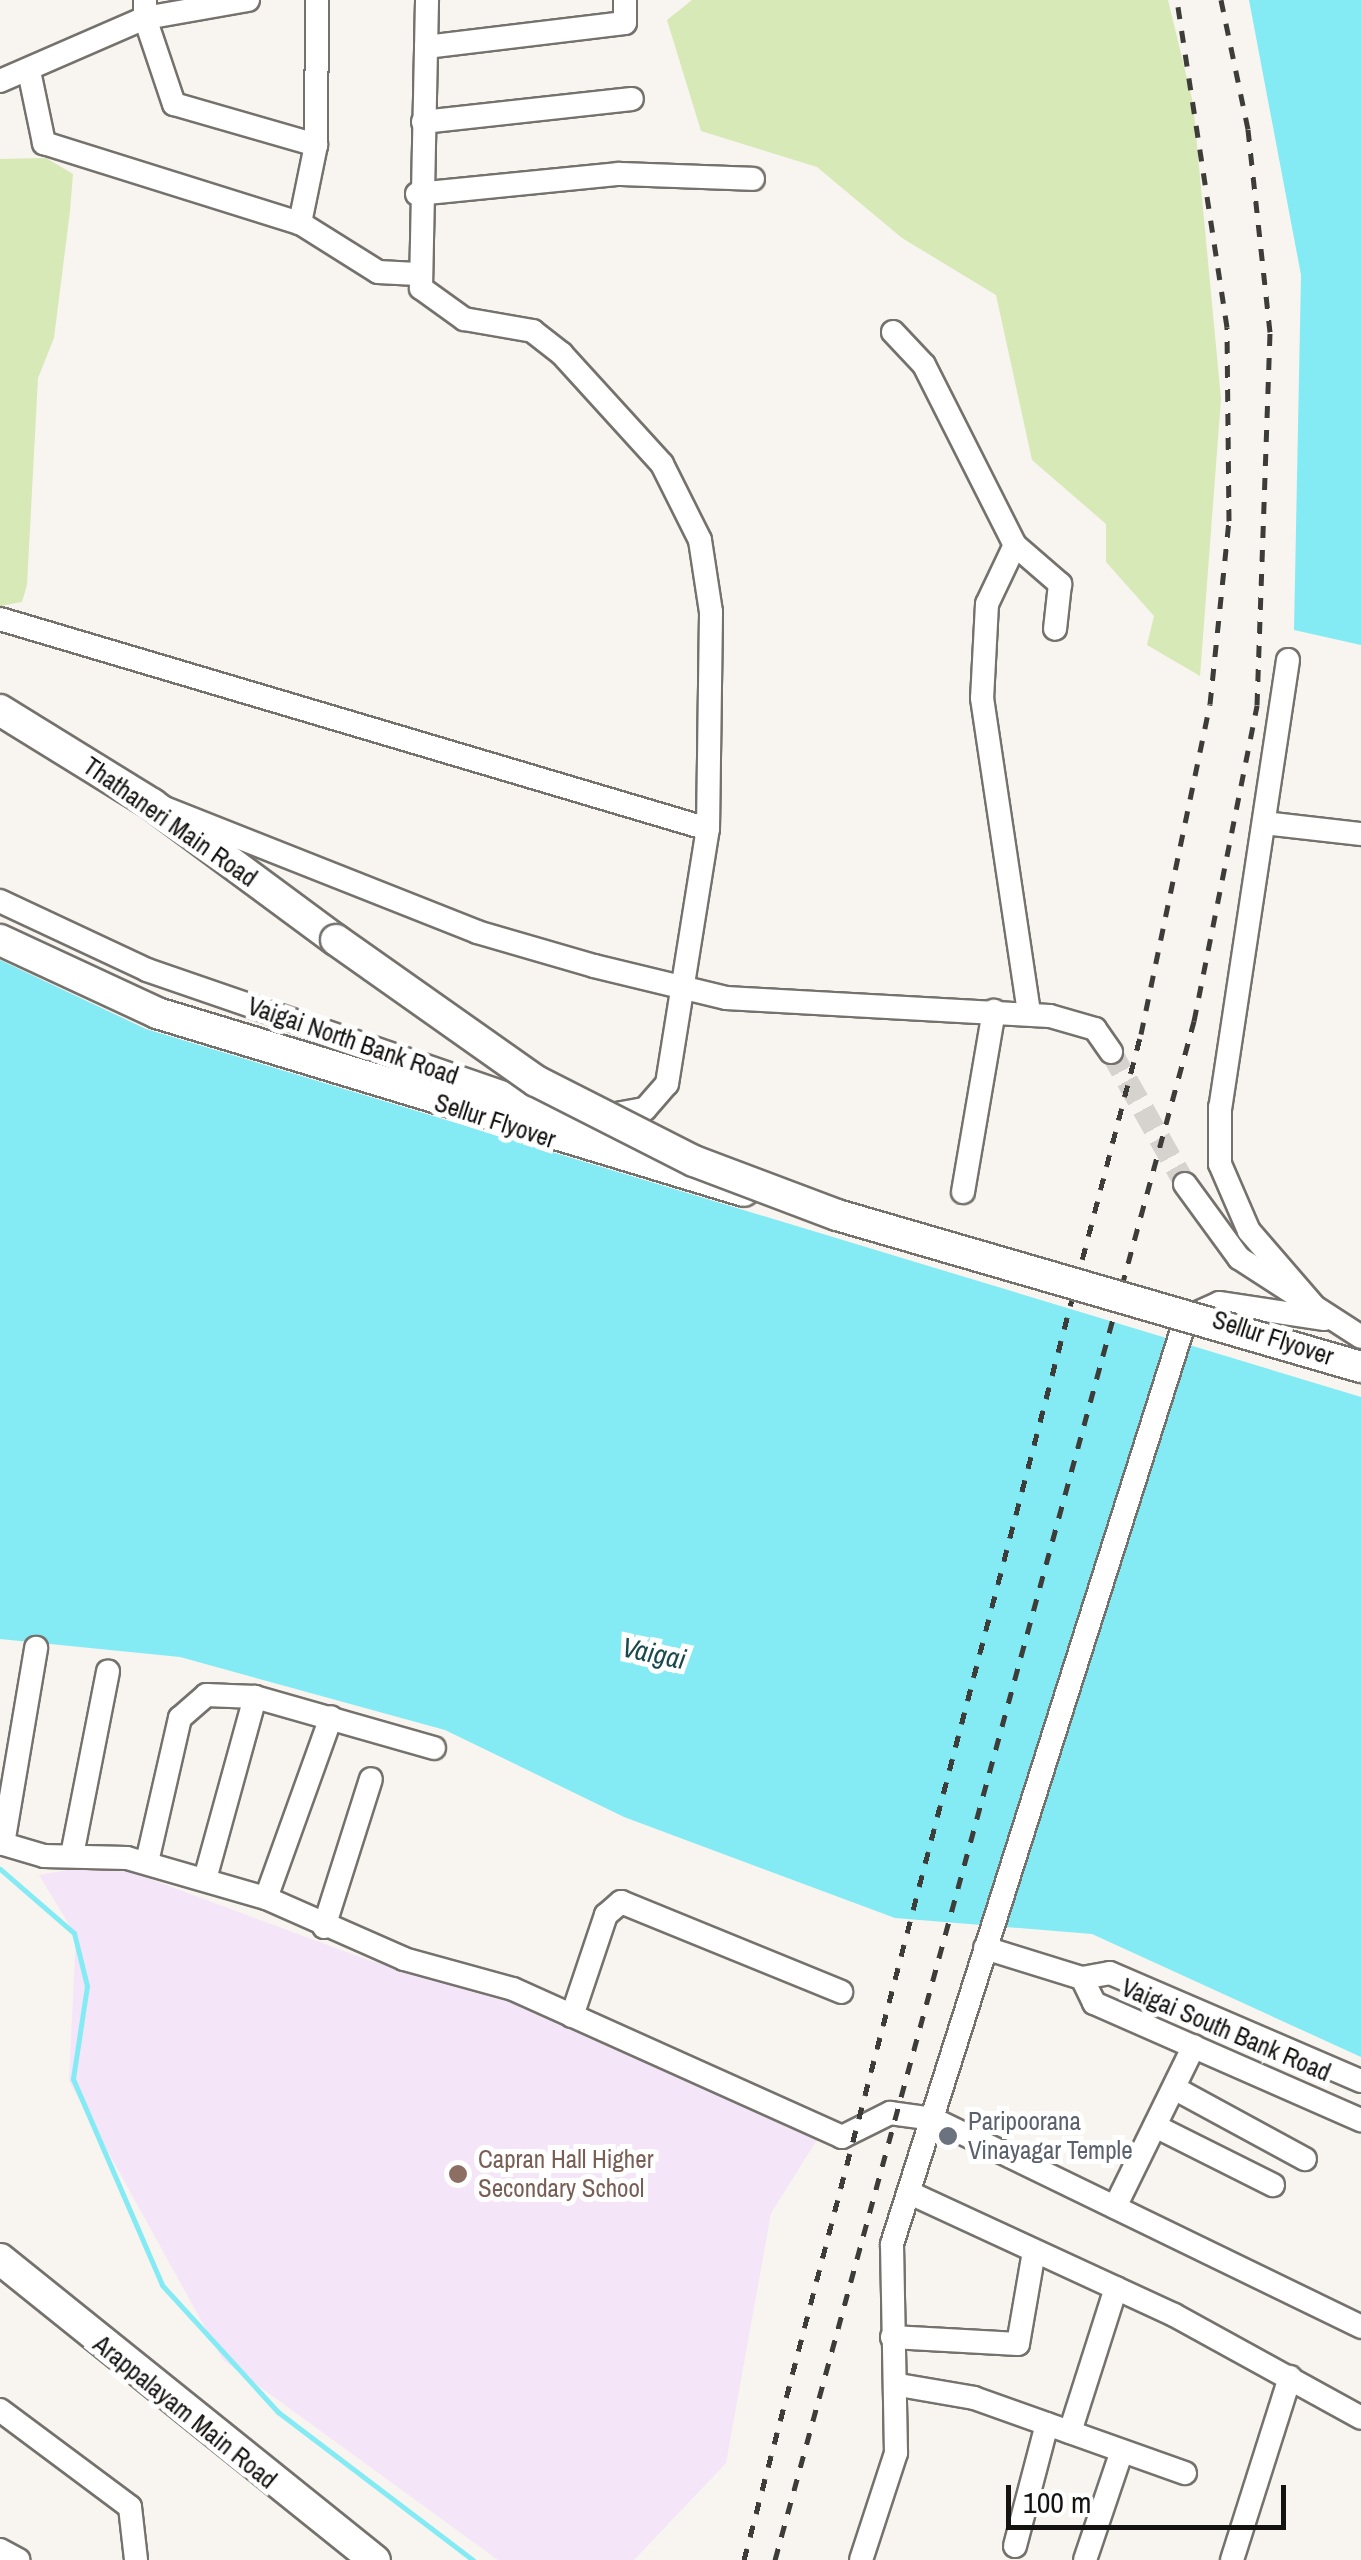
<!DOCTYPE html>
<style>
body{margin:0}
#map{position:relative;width:1361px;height:2560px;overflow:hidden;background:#f8f4ef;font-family:"Archivo Narrow",sans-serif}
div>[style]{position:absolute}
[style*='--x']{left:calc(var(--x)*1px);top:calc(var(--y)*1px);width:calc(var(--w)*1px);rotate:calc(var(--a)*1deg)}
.education>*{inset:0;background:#f4e5f8}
.green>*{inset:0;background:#d6e9b6}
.water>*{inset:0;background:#84ebf4}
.stream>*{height:5px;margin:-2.5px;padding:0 2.5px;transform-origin:2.5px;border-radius:2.5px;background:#84ebf4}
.minor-tunnel>*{height:22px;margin-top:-11px;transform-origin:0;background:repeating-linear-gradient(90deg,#d6d2ce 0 22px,transparent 0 33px)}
.roads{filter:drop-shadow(2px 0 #75726d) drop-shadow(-2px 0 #75726d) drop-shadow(0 2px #75726d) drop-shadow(0 -2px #75726d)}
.minor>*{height:22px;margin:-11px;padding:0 11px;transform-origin:11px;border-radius:11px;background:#fff}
.major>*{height:30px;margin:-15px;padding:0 15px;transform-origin:15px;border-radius:15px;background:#fff}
.rail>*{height:5px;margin-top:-2.5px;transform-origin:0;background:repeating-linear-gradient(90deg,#3d3c39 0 12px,transparent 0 24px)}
.bridges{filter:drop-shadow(2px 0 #75726d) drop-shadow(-2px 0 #75726d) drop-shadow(0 2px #75726d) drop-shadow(0 -2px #75726d)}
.major-bridge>*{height:30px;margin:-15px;padding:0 15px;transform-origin:15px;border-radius:15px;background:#fff}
.dots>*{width:28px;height:28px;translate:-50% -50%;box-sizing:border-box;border:5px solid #fff;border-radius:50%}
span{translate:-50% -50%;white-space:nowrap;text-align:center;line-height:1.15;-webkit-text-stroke:10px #fff;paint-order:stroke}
.street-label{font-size:25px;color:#141311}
.worship-label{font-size:25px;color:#5b616d}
.left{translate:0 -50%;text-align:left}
.education-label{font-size:25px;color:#785e54}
.water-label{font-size:28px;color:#1a494d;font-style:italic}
.scale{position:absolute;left:1006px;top:2485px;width:280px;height:45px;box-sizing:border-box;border:5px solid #141311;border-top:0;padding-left:12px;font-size:30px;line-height:35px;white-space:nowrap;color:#141311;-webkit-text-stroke:8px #fff;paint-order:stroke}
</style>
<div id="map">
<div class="education">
<div style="clip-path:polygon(107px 1863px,368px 1960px,502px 1996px,820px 2135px,771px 2213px,726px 2463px,634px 2560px,498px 2560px,223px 2360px,69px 2081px,76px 1936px,39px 1875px)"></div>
</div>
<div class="green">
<div style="clip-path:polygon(692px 0,1168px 0,1193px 103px,1221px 399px,1200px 676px,1147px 645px,1154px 616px,1106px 562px,1106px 524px,1032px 460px,996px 295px,902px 238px,817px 167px,701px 131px,667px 20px)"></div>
<div style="clip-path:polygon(46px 158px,73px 174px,70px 211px,54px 338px,38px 378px,27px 585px,22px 602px,0 606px,0 159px)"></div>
</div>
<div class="water">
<div style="clip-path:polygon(1249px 0,1361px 0,1361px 645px,1294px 630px,1301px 275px)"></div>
<div style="clip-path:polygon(0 960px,146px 1029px,1361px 1397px,1361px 2057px,1092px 1934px,895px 1918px,624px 1817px,445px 1730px,180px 1657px,0 1639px)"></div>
</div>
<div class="stream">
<div style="--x:0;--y:1869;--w:98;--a:40.9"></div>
<div style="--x:74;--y:1933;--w:55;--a:76.2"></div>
<div style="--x:87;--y:1986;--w:94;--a:98.6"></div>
<div style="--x:73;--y:2079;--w:224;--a:66.6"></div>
<div style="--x:162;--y:2285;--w:172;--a:47.6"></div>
<div style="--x:278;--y:2412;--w:245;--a:37.2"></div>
</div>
<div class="minor-tunnel">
<div style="--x:1111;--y:1052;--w:151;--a:60.7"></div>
</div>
<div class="roads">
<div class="minor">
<div style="--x:248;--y:0;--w:105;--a:170.1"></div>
<div style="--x:145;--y:18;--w:91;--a:71.4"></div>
<div style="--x:174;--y:104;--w:148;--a:16.1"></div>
<div style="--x:316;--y:145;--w:80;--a:101.6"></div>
<div style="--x:426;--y:47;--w:200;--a:-6.9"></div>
<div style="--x:625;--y:23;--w:23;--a:-90"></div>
<div style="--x:29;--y:71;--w:74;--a:78.2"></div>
<div style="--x:44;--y:143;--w:268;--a:17.4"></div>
<div style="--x:300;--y:223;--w:92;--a:32.1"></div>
<div style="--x:378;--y:272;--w:39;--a:3"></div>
<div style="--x:0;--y:81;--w:158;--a:-23.5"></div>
<div style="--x:145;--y:18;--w:18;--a:-90"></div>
<div style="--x:423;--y:122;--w:210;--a:-6.3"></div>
<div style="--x:316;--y:145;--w:145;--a:-89.6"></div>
<div style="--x:417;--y:194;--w:203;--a:-5.7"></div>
<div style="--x:619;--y:174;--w:134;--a:2.1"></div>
<div style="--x:893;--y:332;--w:45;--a:46.8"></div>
<div style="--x:924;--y:365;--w:202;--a:63.2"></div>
<div style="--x:1015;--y:545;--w:60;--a:40.9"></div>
<div style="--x:1060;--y:584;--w:45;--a:96.3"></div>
<div style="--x:1015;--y:545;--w:65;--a:115.4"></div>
<div style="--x:987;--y:604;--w:94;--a:93"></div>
<div style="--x:982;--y:698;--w:319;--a:81.5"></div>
<div style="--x:0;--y:619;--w:738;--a:16.52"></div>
<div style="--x:1288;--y:660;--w:452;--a:98.6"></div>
<div style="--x:1220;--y:1107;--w:57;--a:90"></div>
<div style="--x:1220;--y:1164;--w:73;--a:66.6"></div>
<div style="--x:1249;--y:1231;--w:116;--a:49.2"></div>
<div style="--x:157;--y:805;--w:344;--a:21.6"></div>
<div style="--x:477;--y:932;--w:122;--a:16.2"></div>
<div style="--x:594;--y:966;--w:136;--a:13.6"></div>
<div style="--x:726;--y:998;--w:324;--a:3.2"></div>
<div style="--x:1050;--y:1016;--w:47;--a:16.1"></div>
<div style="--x:1095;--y:1029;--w:28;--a:55"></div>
<div style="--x:1264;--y:823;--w:98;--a:6.5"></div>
<div style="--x:0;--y:901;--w:162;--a:25.1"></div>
<div style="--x:147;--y:970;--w:461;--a:19"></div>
<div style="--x:583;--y:1120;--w:63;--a:-10.1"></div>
<div style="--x:645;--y:1109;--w:33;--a:-49"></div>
<div style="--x:667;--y:1084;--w:258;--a:-80.9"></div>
<div style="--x:708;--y:829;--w:217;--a:-89.2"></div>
<div style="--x:711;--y:612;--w:73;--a:-98.7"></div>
<div style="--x:700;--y:540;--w:85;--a:-116.6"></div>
<div style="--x:662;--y:464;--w:149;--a:-132.3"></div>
<div style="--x:562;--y:354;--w:37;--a:-142"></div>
<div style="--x:533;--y:331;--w:70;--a:-170.1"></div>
<div style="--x:464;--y:319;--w:53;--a:-144.2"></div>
<div style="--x:421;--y:288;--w:288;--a:-88.8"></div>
<div style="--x:1185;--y:1184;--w:92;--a:53.9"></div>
<div style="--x:1239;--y:1258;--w:145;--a:32.9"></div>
<div style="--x:963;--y:1192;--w:184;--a:-80.3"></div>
<div style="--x:0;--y:1843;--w:46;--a:16.5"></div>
<div style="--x:44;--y:1856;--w:83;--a:1.4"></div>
<div style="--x:127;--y:1858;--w:145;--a:16.1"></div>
<div style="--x:266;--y:1898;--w:151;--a:23.8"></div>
<div style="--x:404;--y:1959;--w:113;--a:15.4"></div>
<div style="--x:513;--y:1989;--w:361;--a:24.2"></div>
<div style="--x:842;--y:2137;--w:54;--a:-26.6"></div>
<div style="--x:890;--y:2113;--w:43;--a:7.9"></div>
<div style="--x:933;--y:2119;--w:476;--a:25.9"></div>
<div style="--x:3;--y:1844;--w:199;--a:-80.4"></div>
<div style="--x:72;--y:1855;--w:187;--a:-78.9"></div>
<div style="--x:147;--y:1862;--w:148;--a:-77.1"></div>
<div style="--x:180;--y:1718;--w:35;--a:-41"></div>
<div style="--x:206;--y:1695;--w:49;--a:2.3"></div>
<div style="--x:255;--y:1697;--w:186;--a:15.9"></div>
<div style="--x:205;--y:1879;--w:189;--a:-74.6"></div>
<div style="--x:266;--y:1898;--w:192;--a:-70.2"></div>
<div style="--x:324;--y:1927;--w:155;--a:-72.4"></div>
<div style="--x:985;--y:1948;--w:102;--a:17.2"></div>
<div style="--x:1082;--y:1978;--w:28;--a:-10"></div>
<div style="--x:1110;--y:1973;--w:273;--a:23.3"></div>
<div style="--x:1082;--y:1978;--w:28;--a:64"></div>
<div style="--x:1094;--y:2003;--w:292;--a:23.7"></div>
<div style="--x:572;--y:2016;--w:107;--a:-71.4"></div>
<div style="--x:606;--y:1915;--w:20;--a:-41"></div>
<div style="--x:621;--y:1902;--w:238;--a:22.2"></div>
<div style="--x:1174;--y:2088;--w:149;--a:28.5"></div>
<div style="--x:1155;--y:2126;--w:132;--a:26.6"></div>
<div style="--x:910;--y:2193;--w:291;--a:24.8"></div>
<div style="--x:1174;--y:2315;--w:213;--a:28.8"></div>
<div style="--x:1115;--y:2207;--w:179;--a:-63.9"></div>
<div style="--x:892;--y:2337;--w:126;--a:3.2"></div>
<div style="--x:1018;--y:2344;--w:94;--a:-80.2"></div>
<div style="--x:899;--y:2385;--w:76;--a:9.8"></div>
<div style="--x:974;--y:2398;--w:224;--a:19.6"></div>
<div style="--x:0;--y:2410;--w:162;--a:36.7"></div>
<div style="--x:130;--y:2507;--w:53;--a:83.5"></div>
<div style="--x:1070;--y:2432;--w:151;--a:-72.3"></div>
<div style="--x:1015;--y:2546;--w:126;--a:-75.3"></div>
<div style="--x:0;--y:2550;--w:21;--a:28"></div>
<div style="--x:861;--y:2560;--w:113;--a:-71.9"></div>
<div style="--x:896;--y:2453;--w:209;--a:-91.1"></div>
<div style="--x:892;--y:2244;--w:972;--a:-72.39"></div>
<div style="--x:1186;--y:1318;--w:36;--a:-24"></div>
<div style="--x:1219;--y:1303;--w:107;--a:8.6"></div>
<div style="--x:1085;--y:2560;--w:115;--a:-71.3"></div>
<div style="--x:1232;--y:2560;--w:192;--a:-72.4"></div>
</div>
<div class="major">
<div style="--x:0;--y:710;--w:179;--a:31.7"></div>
<div style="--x:152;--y:804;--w:229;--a:36.5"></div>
<div style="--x:0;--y:940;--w:173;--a:24.9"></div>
<div style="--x:157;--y:1013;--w:613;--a:16.87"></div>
<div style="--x:0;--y:2259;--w:481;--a:38.8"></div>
</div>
</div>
<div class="rail">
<div style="--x:744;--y:2560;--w:1577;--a:-75.42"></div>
<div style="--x:1141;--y:1034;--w:337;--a:-78.2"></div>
<div style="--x:1210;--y:704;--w:184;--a:-84.1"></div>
<div style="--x:1229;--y:521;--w:194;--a:-90.6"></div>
<div style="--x:1227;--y:327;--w:331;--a:-98.7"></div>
<div style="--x:775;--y:2560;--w:1595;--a:-74.77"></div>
<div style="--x:1194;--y:1021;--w:322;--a:-78.7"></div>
<div style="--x:1257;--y:705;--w:373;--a:-88"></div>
<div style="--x:1270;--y:332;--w:204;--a:-96.2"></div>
<div style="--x:1248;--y:129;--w:132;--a:-101.8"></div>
</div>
<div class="bridges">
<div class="major-bridge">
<div style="--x:336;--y:940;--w:245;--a:35.2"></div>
<div style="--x:536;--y:1081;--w:177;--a:26.9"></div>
<div style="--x:694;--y:1161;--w:153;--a:20.7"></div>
<div style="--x:837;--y:1215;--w:546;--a:16.18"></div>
</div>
</div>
<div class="dots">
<div style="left:948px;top:2136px;background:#6b7280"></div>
<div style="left:458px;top:2174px;background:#8d6e63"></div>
</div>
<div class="street-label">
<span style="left:170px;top:822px;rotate:35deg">Thathaneri Main Road</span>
<span style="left:353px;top:1041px;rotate:19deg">Vaigai North Bank Road</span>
<span style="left:495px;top:1121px;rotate:18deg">Sellur Flyover</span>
<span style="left:1273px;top:1338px;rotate:18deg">Sellur Flyover</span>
<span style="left:1226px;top:2030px;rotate:23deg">Vaigai South Bank Road</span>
<span style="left:185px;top:2412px;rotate:39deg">Arappalayam Main Road</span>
</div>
<div class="worship-label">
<span class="left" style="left:968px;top:2136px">Paripoorana<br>Vinayagar Temple</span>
</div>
<div class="education-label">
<span class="left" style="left:478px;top:2174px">Capran Hall Higher<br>Secondary School</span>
</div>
<div class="water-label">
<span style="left:654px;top:1653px;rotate:12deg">Vaigai</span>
</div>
<div class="scale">100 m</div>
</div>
